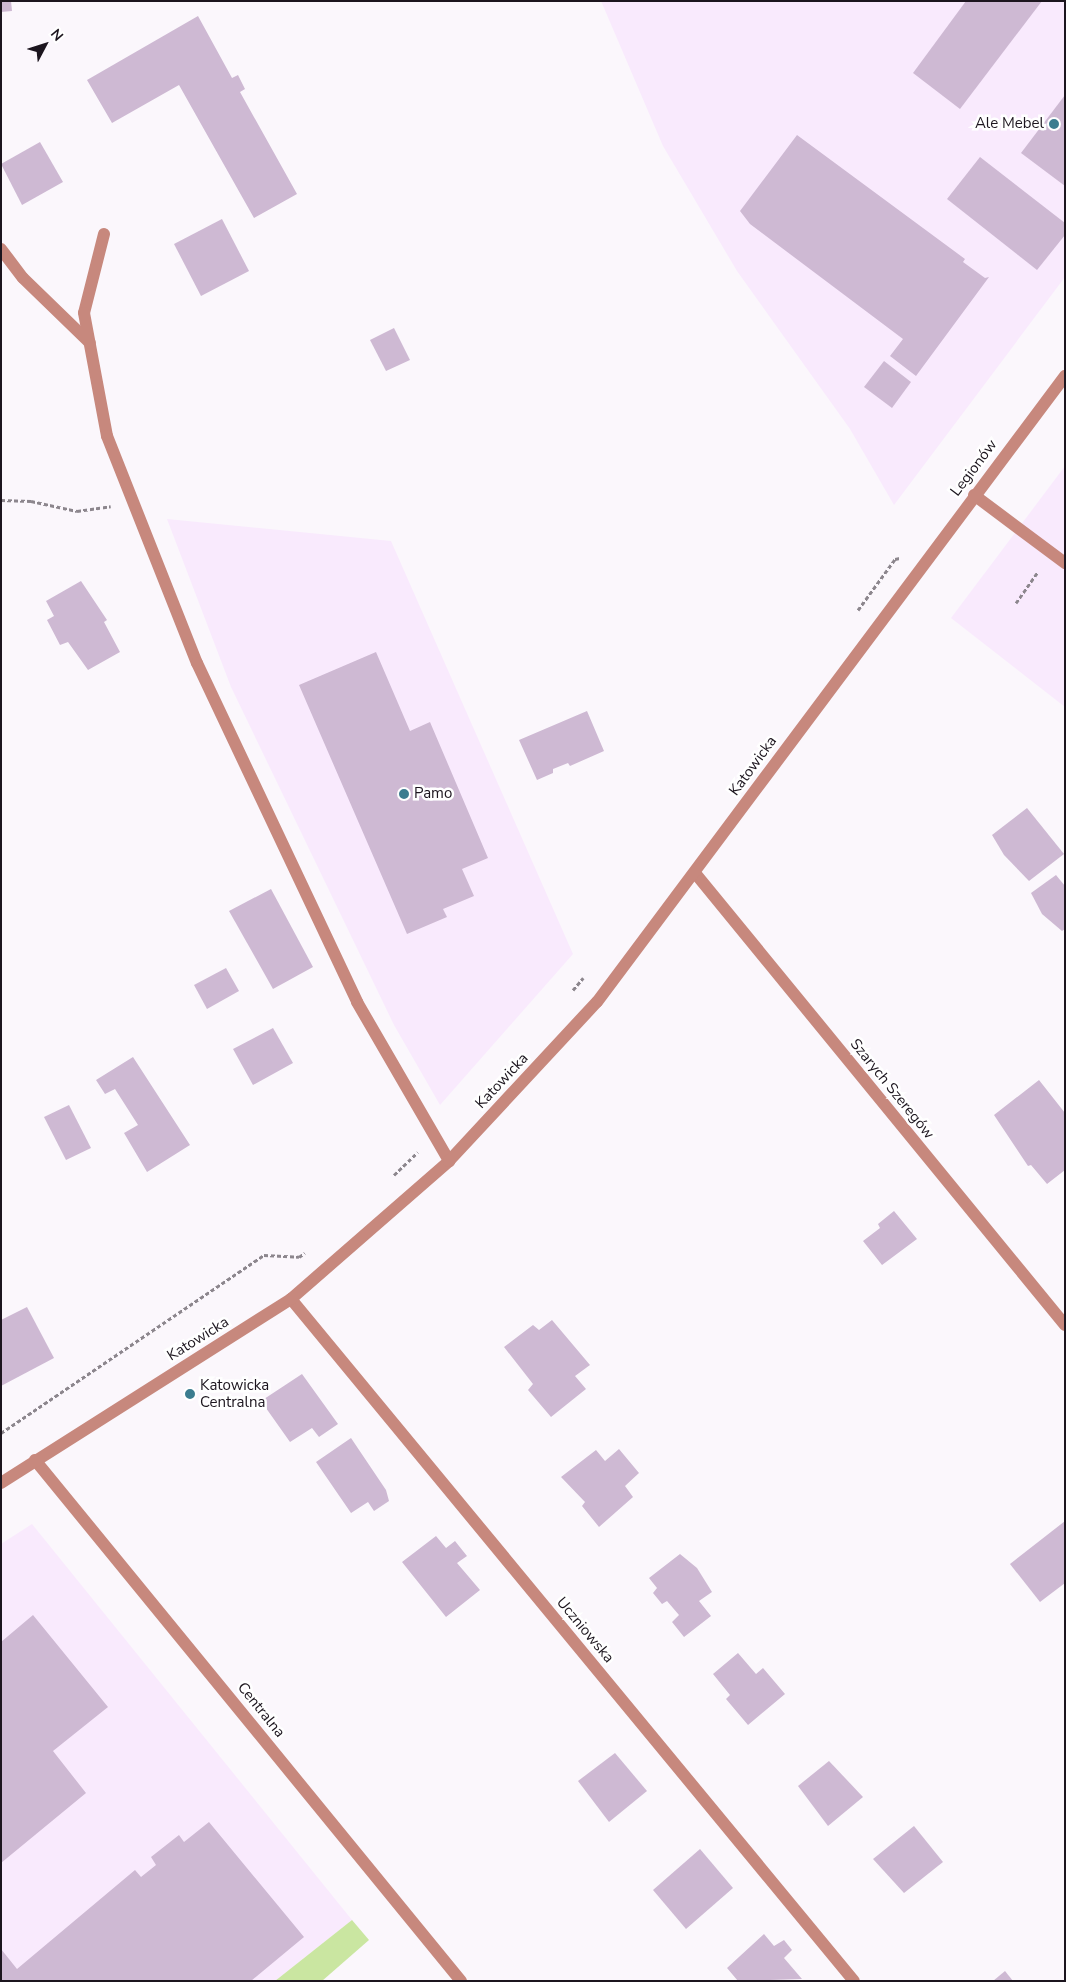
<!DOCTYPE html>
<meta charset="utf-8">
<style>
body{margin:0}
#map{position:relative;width:1066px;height:1982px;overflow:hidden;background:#fbf7fc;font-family:"Nunito Sans",sans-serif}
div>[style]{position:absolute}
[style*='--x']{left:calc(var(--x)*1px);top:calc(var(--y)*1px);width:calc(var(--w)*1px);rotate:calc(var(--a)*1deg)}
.built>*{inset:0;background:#f9eafd}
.green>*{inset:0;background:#cae6a1}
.building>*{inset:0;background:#ceb9d3}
.path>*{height:3px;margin-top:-1.5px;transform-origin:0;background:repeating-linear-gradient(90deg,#8c868d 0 4px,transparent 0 6.5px)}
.minor>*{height:12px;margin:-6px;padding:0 6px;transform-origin:6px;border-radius:6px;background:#c7887d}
.dots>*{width:14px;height:14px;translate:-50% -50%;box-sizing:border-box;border:2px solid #fff;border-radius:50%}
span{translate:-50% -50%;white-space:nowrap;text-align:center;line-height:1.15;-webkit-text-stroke:5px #fff;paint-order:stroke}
.poi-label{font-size:15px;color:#1c151e}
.right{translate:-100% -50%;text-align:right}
.left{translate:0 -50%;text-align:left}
.street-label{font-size:15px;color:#1c151e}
.frame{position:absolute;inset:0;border:2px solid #1c151e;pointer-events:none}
.north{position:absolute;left:20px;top:20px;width:50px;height:50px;-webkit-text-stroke:4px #fff;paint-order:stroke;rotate:50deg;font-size:14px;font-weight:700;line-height:20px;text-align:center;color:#1c151e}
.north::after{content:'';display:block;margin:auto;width:18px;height:22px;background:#1c151e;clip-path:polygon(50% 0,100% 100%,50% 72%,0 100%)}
</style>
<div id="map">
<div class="built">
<div style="clip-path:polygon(601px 1px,1065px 1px,1065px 277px,894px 505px,850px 429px,737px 271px,663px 146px)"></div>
<div style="clip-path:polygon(1065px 466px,1065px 707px,951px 618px)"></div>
<div style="clip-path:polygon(167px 519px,391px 541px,573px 954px,440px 1105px,394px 1025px,231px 687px)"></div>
<div style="clip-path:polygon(32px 1524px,352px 1920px,275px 1981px,1px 1981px,1px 1544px)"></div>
</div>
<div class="green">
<div style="clip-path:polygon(352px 1920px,369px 1940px,322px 1981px,275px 1981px)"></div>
</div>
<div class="building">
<div style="clip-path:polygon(1px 1px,11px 1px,12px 11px,1px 12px)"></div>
<div style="clip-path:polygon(966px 1px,1042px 1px,960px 109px,913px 73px)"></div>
<div style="clip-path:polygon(198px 16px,232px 78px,238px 75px,245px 89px,240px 92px,297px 194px,254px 218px,179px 85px,112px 123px,87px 80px)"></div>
<div style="clip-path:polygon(1065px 95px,1065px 186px,1021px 153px)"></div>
<div style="clip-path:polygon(797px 135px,965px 259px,963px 262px,985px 278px,989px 277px,916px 376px,890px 356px,903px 339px,750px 224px,740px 211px)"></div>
<div style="clip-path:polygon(40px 142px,63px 182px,22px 205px,1px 164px)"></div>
<div style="clip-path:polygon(980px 157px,1065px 223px,1065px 235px,1037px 270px,947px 199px)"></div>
<div style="clip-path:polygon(222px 219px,249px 271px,201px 296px,174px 244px)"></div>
<div style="clip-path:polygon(394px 328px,410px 360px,386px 371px,370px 340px)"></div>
<div style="clip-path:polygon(884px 361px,911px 382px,892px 408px,864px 387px)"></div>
<div style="clip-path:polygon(81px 581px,107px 620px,104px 622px,120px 652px,88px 670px,68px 642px,60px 645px,47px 620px,54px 616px,46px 601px)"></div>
<div style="clip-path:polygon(376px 652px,410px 731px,430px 722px,488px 858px,462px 869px,474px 896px,443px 909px,447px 917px,407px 934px,299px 685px)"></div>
<div style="clip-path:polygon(587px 711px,604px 751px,570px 766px,568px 763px,553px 769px,553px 773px,537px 780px,519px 740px)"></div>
<div style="clip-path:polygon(1027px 808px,1064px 854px,1029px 881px,1004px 855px,992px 835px)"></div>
<div style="clip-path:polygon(1056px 875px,1065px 886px,1065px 929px,1062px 931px,1042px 914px,1031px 893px)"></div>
<div style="clip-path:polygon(271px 889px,313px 967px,273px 989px,229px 911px)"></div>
<div style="clip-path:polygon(226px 968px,239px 991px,207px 1009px,194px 985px)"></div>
<div style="clip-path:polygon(273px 1028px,293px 1063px,253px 1085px,233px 1049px)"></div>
<div style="clip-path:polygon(133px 1057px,190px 1145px,147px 1172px,124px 1133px,138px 1125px,115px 1089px,105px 1094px,96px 1080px)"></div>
<div style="clip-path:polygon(1039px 1080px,1065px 1113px,1065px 1170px,1047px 1184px,1031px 1165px,1028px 1166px,994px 1115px)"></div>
<div style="clip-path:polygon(69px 1105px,91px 1148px,66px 1160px,44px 1117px)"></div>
<div style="clip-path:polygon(894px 1211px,917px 1239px,882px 1265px,863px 1241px,880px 1228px,878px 1224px)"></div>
<div style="clip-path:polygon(27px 1307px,54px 1358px,1px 1386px,1px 1320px)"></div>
<div style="clip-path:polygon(552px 1320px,590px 1365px,575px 1376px,586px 1389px,551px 1417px,528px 1390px,533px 1384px,504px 1347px,533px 1325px,539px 1330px)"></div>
<div style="clip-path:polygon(302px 1374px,338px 1424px,319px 1437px,312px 1428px,290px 1442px,261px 1401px)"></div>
<div style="clip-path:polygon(351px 1438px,386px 1490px,389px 1501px,374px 1511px,368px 1502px,351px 1513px,316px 1462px)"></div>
<div style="clip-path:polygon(619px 1449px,639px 1473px,625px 1486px,633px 1497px,599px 1527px,582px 1506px,585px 1502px,561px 1477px,596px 1450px,605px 1461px)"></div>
<div style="clip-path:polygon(1065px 1521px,1065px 1583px,1040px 1602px,1010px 1564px)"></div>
<div style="clip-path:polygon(436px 1536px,446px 1548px,455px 1541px,467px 1556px,457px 1563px,480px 1590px,446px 1617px,402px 1562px)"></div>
<div style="clip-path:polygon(680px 1554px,697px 1568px,712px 1592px,699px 1601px,711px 1616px,684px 1637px,672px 1622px,679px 1615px,667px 1601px,662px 1604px,653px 1593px,657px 1588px,649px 1578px)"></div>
<div style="clip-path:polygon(33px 1615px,108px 1707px,53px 1751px,86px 1793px,1px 1863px,1px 1642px)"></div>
<div style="clip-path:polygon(738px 1653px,756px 1674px,763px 1668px,785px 1694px,748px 1725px,726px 1699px,730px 1695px,713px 1674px)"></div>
<div style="clip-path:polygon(615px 1753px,647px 1791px,609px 1822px,578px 1781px)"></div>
<div style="clip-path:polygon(829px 1761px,863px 1797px,828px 1826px,798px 1786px)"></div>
<div style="clip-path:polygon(209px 1822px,304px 1937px,251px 1981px,1px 1981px,1px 1949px,17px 1969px,135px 1870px,141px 1877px,156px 1865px,151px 1857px,179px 1835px,184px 1842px)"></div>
<div style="clip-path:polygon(914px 1826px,943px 1862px,904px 1893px,873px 1859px)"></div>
<div style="clip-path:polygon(700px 1849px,733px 1888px,686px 1929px,653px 1890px)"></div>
<div style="clip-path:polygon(764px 1934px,774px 1946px,784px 1940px,792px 1950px,784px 1958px,802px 1979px,738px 1981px,727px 1968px)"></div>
<div style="clip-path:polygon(1005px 1971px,1013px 1981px,993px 1981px)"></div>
</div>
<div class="path">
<div style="--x:1;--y:500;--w:30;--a:2"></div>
<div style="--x:31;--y:501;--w:47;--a:12.3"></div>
<div style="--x:77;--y:511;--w:34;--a:-8"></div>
<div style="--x:1016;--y:603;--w:38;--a:-55"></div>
<div style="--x:858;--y:610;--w:63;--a:-54"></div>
<div style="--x:895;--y:559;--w:5;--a:-11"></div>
<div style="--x:573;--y:990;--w:16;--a:-50"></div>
<div style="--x:394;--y:1175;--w:33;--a:-44"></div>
<div style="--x:1;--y:1433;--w:318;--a:-34.1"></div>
<div style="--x:264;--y:1255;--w:35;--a:3"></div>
<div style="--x:299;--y:1257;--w:7;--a:-34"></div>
</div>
<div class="minor">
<div style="--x:104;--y:234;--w:81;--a:104.2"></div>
<div style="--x:84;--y:313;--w:125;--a:79.4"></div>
<div style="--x:107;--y:436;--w:244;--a:68.4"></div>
<div style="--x:197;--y:663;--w:375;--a:64.7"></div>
<div style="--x:357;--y:1002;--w:184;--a:59.9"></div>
<div style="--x:1;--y:249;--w:36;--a:53"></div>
<div style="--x:23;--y:278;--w:93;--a:44.1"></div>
<div style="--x:974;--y:495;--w:114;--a:36.8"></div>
<div style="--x:695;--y:873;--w:584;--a:50.7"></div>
<div style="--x:291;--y:1299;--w:884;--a:50.46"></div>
<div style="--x:35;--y:1460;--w:673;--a:50.73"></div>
<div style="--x:1;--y:1483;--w:343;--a:-32.4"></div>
<div style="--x:291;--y:1299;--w:210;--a:-41.1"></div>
<div style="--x:449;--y:1161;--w:217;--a:-47.1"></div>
<div style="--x:597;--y:1002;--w:782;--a:-53.22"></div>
</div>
<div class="dots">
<div style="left:1054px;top:124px;background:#3b7c8f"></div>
<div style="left:404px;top:794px;background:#3b7c8f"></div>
<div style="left:190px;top:1394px;background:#3b7c8f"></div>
</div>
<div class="poi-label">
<span class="right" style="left:1044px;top:124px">Ale Mebel</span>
<span class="left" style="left:414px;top:794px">Pamo</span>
<span class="left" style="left:200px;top:1394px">Katowicka<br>Centralna</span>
</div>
<div class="street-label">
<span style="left:974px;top:468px;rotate:-53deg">Legionów</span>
<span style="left:753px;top:766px;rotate:-54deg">Katowicka</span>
<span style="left:502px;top:1081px;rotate:-47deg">Katowicka</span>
<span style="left:892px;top:1089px;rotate:51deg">Szarych Szeregów</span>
<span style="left:198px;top:1339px;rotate:-32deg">Katowicka</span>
<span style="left:585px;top:1630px;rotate:50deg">Uczniowska</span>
<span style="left:261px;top:1710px;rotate:51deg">Centralna</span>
</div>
<div class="frame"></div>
<div class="north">N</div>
</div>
